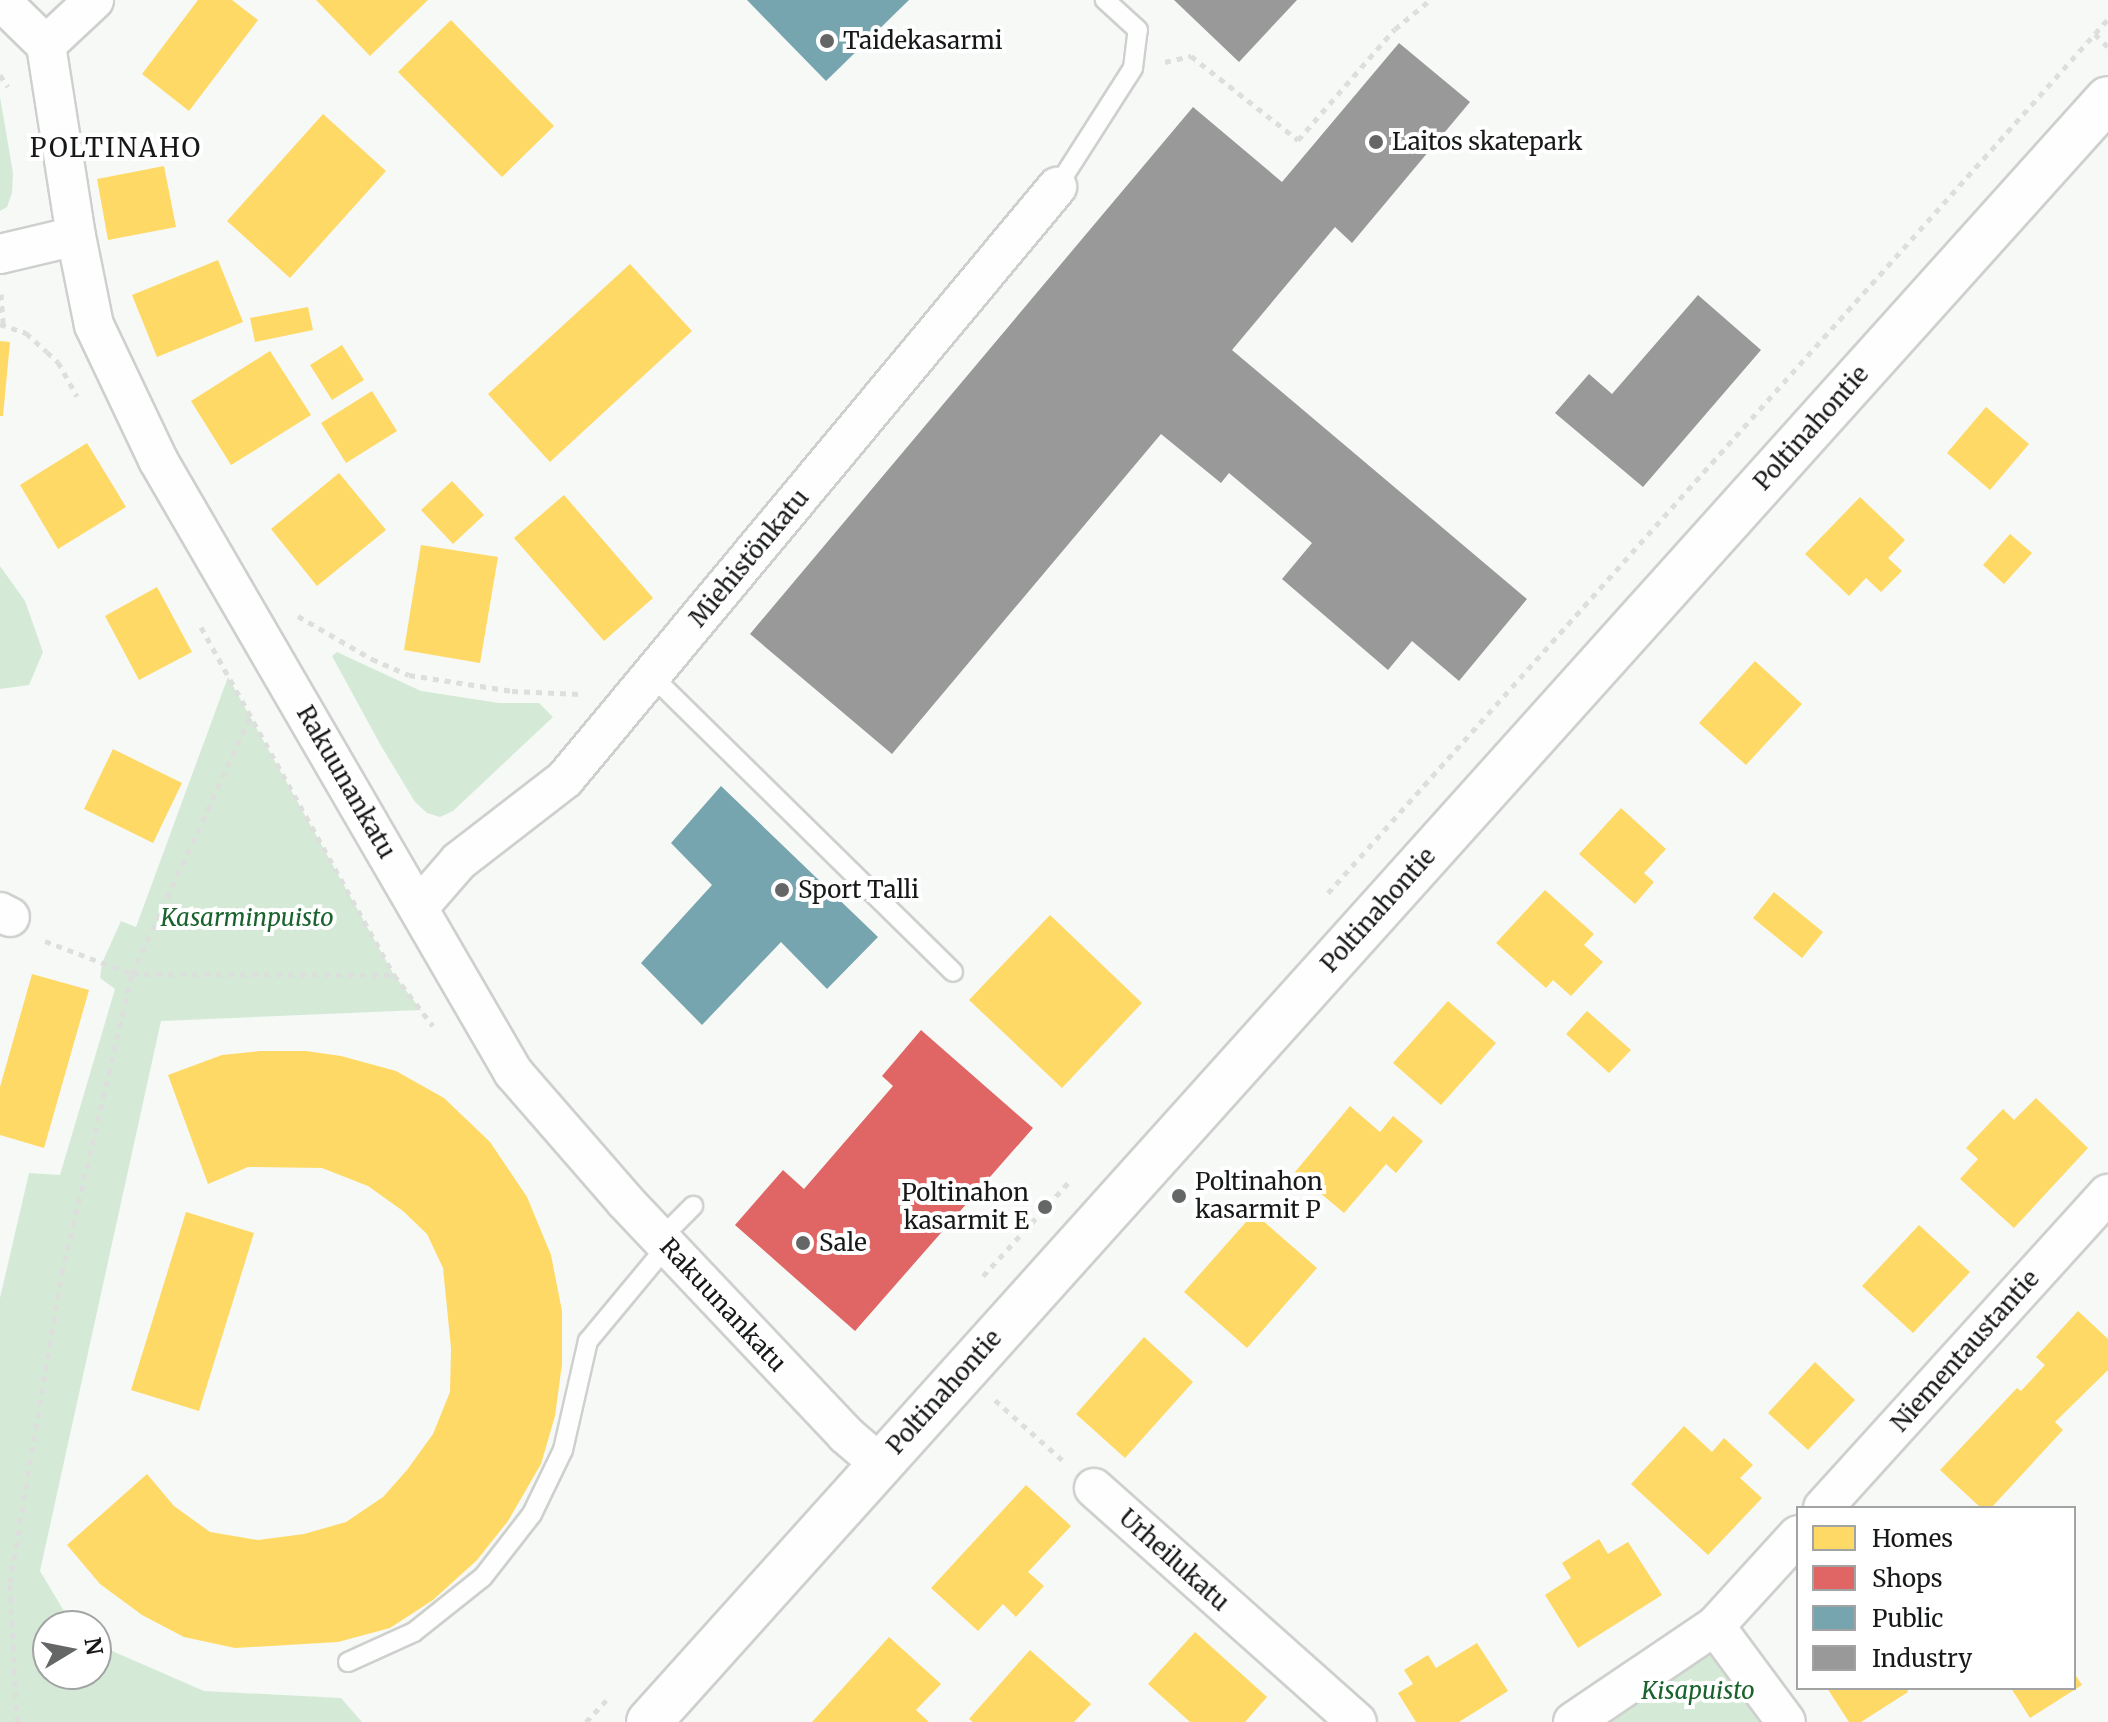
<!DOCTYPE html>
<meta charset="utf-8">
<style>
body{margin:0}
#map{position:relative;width:2108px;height:1722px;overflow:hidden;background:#f6f9f6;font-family:Merriweather,serif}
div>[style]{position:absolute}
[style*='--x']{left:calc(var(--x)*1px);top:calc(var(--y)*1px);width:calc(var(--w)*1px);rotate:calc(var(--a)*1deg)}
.green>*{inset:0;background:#d4ead7}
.homes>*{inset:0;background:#ffd966}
.shops>*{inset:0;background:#e06666}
.public>*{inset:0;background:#76a5af}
.industry>*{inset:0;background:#999}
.path>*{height:5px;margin-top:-2.5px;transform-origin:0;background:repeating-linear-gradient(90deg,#dddfdd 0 6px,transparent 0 12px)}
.roads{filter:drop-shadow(2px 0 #ced0ce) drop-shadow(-2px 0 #ced0ce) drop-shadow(0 2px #ced0ce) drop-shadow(0 -2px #ced0ce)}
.service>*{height:18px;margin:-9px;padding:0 9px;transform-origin:9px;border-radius:9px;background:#fefefe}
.minor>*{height:38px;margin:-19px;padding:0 19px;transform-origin:19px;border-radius:19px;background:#fefefe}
.secondary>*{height:44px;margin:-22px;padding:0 22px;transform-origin:22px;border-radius:22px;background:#fefefe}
.dots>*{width:22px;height:22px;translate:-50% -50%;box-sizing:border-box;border:4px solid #fff;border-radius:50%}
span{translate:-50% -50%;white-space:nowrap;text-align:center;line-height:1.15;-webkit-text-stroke:8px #fff;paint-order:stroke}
.poi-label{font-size:24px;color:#171918}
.left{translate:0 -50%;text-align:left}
.right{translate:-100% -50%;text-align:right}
.street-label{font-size:24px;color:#171918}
.park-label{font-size:24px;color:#1a632e;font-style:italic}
.neighbourhood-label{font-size:26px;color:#171918;letter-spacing:2px}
.legend{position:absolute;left:1796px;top:1506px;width:280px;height:184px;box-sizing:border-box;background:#fff;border:2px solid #a2a3a3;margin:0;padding:10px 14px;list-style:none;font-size:24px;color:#171918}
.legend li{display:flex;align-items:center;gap:16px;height:40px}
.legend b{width:40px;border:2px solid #a2a3a3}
.north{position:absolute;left:32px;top:1610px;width:80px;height:80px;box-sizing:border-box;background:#fff;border:2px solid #a2a3a3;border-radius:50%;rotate:80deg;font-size:22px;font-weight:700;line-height:32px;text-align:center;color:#171918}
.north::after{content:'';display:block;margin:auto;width:28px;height:36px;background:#656766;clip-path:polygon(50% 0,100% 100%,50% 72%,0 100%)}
</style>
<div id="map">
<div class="green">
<div style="clip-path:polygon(0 97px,13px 173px,12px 193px,7px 207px,0 211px)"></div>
<div style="clip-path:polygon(0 566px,25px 601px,43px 652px,29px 685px,0 689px)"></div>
<div style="clip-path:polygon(337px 652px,421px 691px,499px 703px,539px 703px,553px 717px,453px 811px,440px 817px,427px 813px,415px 802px,380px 744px,332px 656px)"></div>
<div style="clip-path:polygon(228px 677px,394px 975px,421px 1010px,161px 1021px,40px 1571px,73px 1626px,48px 1626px,48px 1674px,96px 1674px,96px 1644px,204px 1691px,341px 1698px,362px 1722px,0 1722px,0 1298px,29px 1173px,60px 1175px,115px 989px,100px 978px,102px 963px,121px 921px,136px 927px)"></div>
<div style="clip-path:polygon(1706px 1647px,1763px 1722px,1599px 1722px)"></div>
</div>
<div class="homes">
<div style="clip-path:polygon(198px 0,232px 0,258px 20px,189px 111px,142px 74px)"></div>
<div style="clip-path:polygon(316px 0,428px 0,370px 56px)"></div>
<div style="clip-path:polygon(451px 20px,554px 126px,502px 177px,398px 72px)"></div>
<div style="clip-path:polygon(323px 114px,386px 171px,290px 278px,227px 221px)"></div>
<div style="clip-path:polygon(164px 166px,176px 227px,108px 240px,97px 179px)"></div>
<div style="clip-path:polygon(218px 260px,243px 322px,157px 357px,132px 295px)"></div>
<div style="clip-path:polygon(630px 264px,692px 331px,550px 462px,488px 394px)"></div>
<div style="clip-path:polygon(308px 307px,313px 330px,255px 342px,250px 318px)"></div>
<div style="clip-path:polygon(0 341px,10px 342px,3px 416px,0 416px)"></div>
<div style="clip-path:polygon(342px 345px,364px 380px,332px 400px,310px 365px)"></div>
<div style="clip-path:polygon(270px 351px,311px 415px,231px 465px,191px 401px)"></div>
<div style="clip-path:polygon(372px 391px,397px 431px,346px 463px,321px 423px)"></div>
<div style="clip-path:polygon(1986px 407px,2029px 444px,1990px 490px,1947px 453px)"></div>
<div style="clip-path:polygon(87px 443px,126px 507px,58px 549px,20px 485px)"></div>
<div style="clip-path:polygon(339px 473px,386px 530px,317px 586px,271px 529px)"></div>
<div style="clip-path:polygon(452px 481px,484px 515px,453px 544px,421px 510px)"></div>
<div style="clip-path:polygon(564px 495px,653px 598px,604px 641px,514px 538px)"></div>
<div style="clip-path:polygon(1860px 497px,1905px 540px,1888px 558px,1902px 571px,1881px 592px,1866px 578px,1849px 596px,1805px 554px)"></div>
<div style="clip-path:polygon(2010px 534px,2032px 553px,2004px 584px,1983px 565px)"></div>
<div style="clip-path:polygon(421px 545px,498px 557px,480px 663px,404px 650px)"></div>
<div style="clip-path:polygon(157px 587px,192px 652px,139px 680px,105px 616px)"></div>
<div style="clip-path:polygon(1755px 661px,1802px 704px,1746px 765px,1699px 723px)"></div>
<div style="clip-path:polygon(113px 749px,182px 783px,153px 843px,84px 809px)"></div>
<div style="clip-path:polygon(1621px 808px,1666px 849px,1644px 873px,1654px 882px,1635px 904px,1579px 854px)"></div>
<div style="clip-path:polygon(1545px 890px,1594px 934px,1584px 945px,1603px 962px,1571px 996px,1553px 980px,1546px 988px,1496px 943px)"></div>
<div style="clip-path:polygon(1774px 892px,1823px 932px,1802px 958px,1753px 918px)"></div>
<div style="clip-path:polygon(1050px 915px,1142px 1003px,1062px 1088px,969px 1000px)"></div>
<div style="clip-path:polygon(32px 974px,89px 990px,44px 1148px,0 1135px,0 1087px)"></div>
<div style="clip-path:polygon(1448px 1001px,1496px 1043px,1441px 1105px,1393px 1063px)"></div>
<div style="clip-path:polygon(1587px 1011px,1631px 1050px,1609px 1073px,1566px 1034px)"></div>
<div style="clip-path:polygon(260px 1051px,306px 1051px,341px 1056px,396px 1071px,444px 1098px,490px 1142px,527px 1197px,551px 1255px,562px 1311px,562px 1364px,555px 1416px,541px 1464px,508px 1521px,477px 1560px,433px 1600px,390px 1628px,338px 1642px,235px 1648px,184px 1637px,142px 1615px,100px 1584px,67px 1545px,147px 1474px,174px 1506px,210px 1532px,258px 1540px,304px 1534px,346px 1522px,383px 1497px,407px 1470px,433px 1434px,450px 1392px,451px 1348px,443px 1268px,427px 1234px,403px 1211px,368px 1186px,322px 1168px,248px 1167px,208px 1184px,168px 1075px,222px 1055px)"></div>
<div style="clip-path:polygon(2036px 1098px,2088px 1148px,2014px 1228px,1960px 1179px,1978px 1159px,1966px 1148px,2003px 1109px,2014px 1120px)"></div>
<div style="clip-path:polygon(1350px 1106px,1380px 1132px,1393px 1116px,1423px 1141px,1396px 1173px,1386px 1164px,1344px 1213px,1295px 1172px)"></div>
<div style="clip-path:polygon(186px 1212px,254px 1233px,199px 1411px,131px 1390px)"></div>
<div style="clip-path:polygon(1254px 1213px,1317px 1268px,1247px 1348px,1184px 1292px)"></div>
<div style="clip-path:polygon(1919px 1225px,1970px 1272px,1913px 1333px,1862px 1286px)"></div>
<div style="clip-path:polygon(2078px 1311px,2108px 1339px,2108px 1370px,2055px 1422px,2063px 1430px,1991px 1508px,1981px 1508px,1940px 1470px,2017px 1388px,2021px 1391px,2045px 1365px,2036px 1357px)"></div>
<div style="clip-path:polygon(1144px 1337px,1193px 1382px,1125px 1458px,1076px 1414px)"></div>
<div style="clip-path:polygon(1815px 1362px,1855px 1400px,1808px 1450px,1768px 1413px)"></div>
<div style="clip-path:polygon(1684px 1426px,1712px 1452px,1724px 1438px,1753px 1465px,1740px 1478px,1762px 1498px,1708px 1555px,1631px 1484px)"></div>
<div style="clip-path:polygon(1026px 1485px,1071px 1526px,1028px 1572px,1044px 1586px,1016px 1617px,1003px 1604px,978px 1631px,931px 1588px)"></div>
<div style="clip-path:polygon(1599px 1539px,1608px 1554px,1628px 1542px,1662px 1595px,1578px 1648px,1545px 1595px,1571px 1578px,1562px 1563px)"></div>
<div style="clip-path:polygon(1195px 1632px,1267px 1697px,1245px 1722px,1190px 1722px,1148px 1684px)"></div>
<div style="clip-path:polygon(889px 1637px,941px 1684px,916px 1710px,929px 1722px,812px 1722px)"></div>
<div style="clip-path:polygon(1477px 1643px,1508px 1691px,1459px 1722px,1416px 1722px,1398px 1693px,1413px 1684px,1404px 1670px,1428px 1655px,1436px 1668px)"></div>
<div style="clip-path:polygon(1030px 1650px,1091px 1704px,1074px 1722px,973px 1722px,969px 1719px)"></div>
<div style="clip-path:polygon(2074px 1673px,2082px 1685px,2030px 1718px,2011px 1688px,2074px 1688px)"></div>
<div style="clip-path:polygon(1827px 1688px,1906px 1688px,1908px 1692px,1861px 1722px,1849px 1722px)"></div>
</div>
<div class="shops">
<div style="clip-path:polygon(921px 1030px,1033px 1128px,855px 1331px,735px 1225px,783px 1170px,804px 1189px,893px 1086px,882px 1076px)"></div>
</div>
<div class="public">
<div style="clip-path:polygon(747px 0,909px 0,826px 81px)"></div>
<div style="clip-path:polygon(721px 786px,878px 937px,827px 989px,781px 942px,702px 1025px,641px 963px,712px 885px,671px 843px)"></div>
</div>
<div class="industry">
<div style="clip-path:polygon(1174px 0,1297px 0,1239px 62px)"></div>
<div style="clip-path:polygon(1399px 43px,1470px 102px,1352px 243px,1335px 227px,1232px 350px,1527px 599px,1459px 681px,1412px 641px,1388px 670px,1282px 579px,1312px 543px,1229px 473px,1221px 483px,1161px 434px,892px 754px,750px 634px,1193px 107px,1282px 182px)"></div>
<div style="clip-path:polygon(1698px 295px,1761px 350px,1643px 487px,1555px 413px,1589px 374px,1612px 394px)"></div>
</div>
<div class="path">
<div style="--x:2095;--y:34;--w:18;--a:45"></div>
<div style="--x:1165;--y:62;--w:27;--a:-13"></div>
<div style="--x:1191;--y:56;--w:136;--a:38.1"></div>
<div style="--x:1298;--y:140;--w:147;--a:-48.9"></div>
<div style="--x:1395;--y:29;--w:45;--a:-39.6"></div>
<div style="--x:0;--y:75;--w:14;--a:56"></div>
<div style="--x:1;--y:294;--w:30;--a:86"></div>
<div style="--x:0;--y:324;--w:28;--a:19"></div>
<div style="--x:26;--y:333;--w:28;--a:42"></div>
<div style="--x:47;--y:352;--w:15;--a:42"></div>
<div style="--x:58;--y:362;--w:39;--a:61"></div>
<div style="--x:298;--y:616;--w:86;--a:30.2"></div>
<div style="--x:372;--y:659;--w:40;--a:23.4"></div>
<div style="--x:409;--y:675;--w:104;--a:8.8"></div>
<div style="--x:512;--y:691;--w:68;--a:2.5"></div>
<div style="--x:201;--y:627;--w:398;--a:61"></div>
<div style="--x:394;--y:975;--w:64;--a:52.6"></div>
<div style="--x:1328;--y:893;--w:1171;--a:-48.25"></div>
<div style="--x:45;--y:941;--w:93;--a:20.8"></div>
<div style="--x:132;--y:974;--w:261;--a:0.2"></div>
<div style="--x:983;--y:1276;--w:126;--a:-47.6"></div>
<div style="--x:995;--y:1400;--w:90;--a:41.8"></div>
<div style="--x:17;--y:1722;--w:139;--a:-92.9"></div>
<div style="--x:10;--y:1583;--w:314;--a:-80.5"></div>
<div style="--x:62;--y:1273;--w:307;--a:-76.8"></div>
<div style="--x:132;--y:974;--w:282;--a:-65.3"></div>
<div style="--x:586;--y:1722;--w:35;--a:-47"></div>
</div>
<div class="roads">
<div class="service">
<div style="--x:1057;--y:187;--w:141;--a:-57.4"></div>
<div style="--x:1133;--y:68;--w:38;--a:-83"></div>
<div style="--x:1138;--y:30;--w:45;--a:-137.7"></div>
<div style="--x:652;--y:676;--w:422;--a:44.5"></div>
<div style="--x:660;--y:1239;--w:47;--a:-45"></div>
<div style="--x:348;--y:1662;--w:72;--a:-24.4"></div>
<div style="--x:414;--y:1632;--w:88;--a:-38.6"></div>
<div style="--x:483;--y:1577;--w:80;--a:-52.1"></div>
<div style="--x:532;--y:1514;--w:71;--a:-64.2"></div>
<div style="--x:563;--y:1450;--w:112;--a:-77.1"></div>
<div style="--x:588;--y:1341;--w:124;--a:-50.3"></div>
</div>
<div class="minor">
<div style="--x:0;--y:0;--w:64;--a:44.4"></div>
<div style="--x:46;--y:45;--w:193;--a:81.1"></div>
<div style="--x:76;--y:236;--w:91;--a:78.6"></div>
<div style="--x:94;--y:325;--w:149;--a:64.6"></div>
<div style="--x:158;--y:460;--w:708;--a:59.88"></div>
<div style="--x:513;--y:1072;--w:171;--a:49"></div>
<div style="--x:625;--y:1201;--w:322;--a:46.6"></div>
<div style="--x:846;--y:1435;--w:45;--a:40.5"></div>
<div style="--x:46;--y:45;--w:66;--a:-43.2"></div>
<div style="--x:0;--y:254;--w:78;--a:-13.3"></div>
<div style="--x:419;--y:907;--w:61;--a:-49"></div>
<div style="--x:459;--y:861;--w:134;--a:-37.7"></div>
<div style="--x:565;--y:779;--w:770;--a:-50.27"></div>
<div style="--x:0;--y:912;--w:11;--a:27"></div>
<div style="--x:1094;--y:1488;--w:352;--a:41.7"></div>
<div style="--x:1823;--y:1508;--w:424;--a:-47.8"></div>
<div style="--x:1715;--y:1626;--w:119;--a:53.5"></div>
<div style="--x:1573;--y:1722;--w:171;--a:-34.1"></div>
<div style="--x:1715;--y:1626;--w:123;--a:-47.6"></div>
</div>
<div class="secondary">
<div style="--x:649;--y:1722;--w:2182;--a:-48.05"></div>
</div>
</div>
<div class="dots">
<div style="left:827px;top:41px;background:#656766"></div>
<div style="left:1376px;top:142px;background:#656766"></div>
<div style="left:782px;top:890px;background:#656766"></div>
<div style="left:1179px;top:1196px;background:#656766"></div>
<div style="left:1045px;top:1207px;background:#656766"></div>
<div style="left:803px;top:1243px;background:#656766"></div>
</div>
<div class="poi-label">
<span class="left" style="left:843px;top:41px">Taidekasarmi</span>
<span class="left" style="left:1392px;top:142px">Laitos skatepark</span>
<span class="left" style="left:798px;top:890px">Sport Talli</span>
<span class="left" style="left:1195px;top:1196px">Poltinahon<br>kasarmit P</span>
<span class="right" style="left:1029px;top:1207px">Poltinahon<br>kasarmit E</span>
<span class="left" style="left:819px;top:1243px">Sale</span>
</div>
<div class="street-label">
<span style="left:1811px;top:428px;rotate:-48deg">Poltinahontie</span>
<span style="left:749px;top:558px;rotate:-50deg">Miehistönkatu</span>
<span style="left:346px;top:782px;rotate:60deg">Rakuunankatu</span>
<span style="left:1378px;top:910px;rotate:-48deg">Poltinahontie</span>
<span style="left:723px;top:1305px;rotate:47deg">Rakuunankatu</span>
<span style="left:1965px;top:1351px;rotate:-48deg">Niementaustantie</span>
<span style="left:944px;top:1392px;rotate:-48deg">Poltinahontie</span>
<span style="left:1174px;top:1560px;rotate:42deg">Urheilukatu</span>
</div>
<div class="park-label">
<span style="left:247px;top:918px">Kasarminpuisto</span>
<span style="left:1698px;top:1691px">Kisapuisto</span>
</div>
<div class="neighbourhood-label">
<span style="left:116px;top:148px">POLTINAHO</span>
</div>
<ul class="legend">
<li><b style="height:22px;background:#ffd966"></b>Homes</li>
<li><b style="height:22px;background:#e06666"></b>Shops</li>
<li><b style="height:22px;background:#76a5af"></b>Public</li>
<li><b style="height:22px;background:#999"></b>Industry</li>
</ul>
<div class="north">N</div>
</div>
